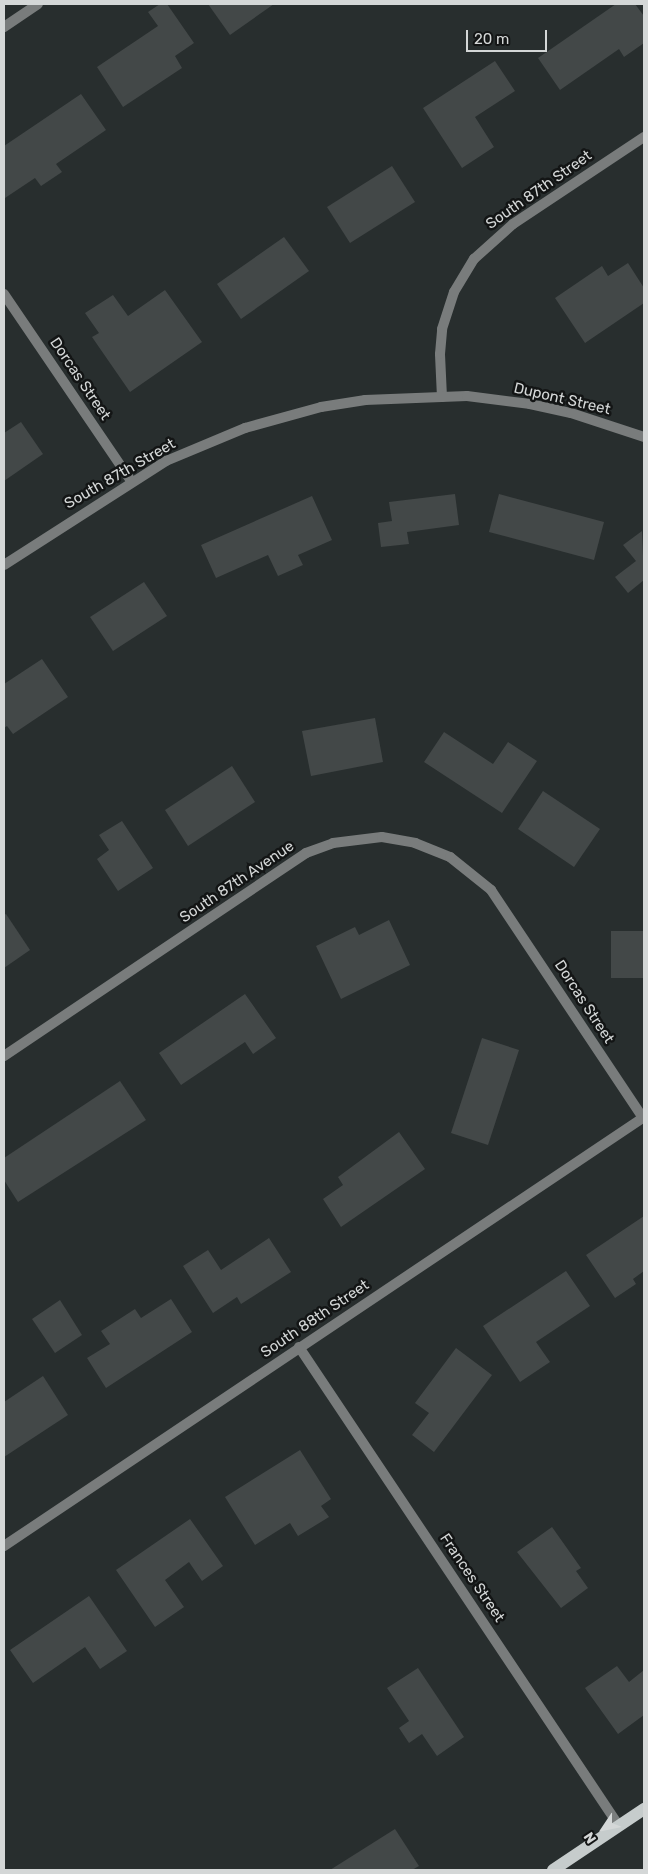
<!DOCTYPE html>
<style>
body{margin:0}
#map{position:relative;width:648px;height:1874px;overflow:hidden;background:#282e2e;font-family:Rubik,sans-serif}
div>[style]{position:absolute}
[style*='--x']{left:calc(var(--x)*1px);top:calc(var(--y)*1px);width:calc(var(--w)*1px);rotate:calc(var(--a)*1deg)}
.building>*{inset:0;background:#434848}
.street>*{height:10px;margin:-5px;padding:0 5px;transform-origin:5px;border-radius:5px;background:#797c7c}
.primary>*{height:12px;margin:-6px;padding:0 6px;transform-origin:6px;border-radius:6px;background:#c6cccc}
span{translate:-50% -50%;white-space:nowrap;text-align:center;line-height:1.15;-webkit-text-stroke:5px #131515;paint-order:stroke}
.street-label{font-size:15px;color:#d4d7d7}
.frame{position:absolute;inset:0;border:5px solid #d4d7d7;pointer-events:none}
.north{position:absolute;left:578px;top:1804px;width:50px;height:50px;-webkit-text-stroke:4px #131515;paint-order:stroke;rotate:236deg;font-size:14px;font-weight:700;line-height:20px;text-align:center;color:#d4d7d7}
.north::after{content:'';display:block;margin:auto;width:18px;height:22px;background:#d4d7d7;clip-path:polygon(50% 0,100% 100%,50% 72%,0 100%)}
.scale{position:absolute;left:466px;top:30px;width:81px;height:22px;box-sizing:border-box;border:2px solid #d4d7d7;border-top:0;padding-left:6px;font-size:15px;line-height:18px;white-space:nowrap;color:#d4d7d7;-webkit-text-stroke:4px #131515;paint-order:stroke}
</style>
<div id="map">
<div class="building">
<div style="clip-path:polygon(160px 4px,167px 4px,194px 43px,175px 56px,182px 68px,123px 107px,97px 67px,158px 26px,148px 12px)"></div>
<div style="clip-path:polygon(208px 4px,274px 4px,230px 35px)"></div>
<div style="clip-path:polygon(616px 4px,635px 4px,644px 16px,644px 43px,624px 57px,619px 49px,560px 90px,538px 58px)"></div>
<div style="clip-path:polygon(495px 61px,515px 91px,475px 117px,494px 147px,462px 168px,423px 108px)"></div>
<div style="clip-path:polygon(81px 94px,106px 130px,56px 164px,62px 172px,41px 186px,35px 178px,5px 198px,4px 146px)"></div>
<div style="clip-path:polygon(392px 166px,415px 202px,350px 243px,327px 207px)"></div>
<div style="clip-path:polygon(284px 237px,309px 271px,241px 319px,217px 284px)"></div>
<div style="clip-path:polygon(628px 263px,644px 288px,644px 303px,585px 343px,555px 298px,602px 266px,608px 276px)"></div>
<div style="clip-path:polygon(165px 290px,202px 342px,130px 392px,92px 337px,99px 333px,85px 313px,113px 295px,128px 316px)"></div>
<div style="clip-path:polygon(21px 422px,43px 454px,4px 481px,4px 433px)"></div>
<div style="clip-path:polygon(455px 494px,459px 525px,407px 532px,409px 544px,381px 547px,378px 523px,392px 521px,389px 502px)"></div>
<div style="clip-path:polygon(499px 494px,604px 522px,594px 560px,489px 532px)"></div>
<div style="clip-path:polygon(312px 496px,332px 540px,298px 555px,303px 565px,278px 576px,268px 555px,216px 578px,201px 545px)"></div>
<div style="clip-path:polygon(642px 531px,644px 580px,628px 593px,615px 577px,636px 561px,623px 545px)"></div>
<div style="clip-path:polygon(144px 582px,167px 616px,113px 651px,90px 617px)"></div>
<div style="clip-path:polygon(42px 659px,68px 697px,13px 734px,7px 726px,4px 728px,4px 684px)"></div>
<div style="clip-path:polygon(375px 718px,383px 762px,311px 776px,302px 731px)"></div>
<div style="clip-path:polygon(444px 732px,493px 764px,508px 742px,537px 761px,502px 813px,424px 762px)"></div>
<div style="clip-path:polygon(232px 766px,255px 802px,188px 846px,165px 810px)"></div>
<div style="clip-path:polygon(543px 791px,600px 829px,574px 867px,518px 829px)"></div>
<div style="clip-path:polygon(122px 821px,153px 868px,118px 891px,97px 859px,109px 850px,99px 835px)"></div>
<div style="clip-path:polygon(6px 914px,30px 950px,4px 968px,4px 915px)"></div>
<div style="clip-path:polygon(389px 920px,410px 965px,341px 999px,316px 946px,355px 927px,359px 935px)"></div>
<div style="clip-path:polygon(611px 931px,644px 931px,644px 978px,611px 978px)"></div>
<div style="clip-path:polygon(245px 994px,276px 1038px,253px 1054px,245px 1042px,181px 1085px,159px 1053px)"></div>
<div style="clip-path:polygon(482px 1038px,519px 1050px,488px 1145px,451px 1133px)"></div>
<div style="clip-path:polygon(120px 1081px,146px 1120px,18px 1202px,4px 1180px,4px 1158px)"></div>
<div style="clip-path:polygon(399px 1132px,425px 1169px,341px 1227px,323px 1199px,343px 1185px,338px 1177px)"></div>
<div style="clip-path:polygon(644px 1216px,644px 1271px,633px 1279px,636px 1284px,615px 1298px,586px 1255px)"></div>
<div style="clip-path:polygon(269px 1238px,291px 1272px,241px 1304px,237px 1297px,213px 1313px,183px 1266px,208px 1250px,221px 1270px)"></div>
<div style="clip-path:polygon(566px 1271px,590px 1306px,536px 1342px,550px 1362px,520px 1382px,483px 1326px)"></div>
<div style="clip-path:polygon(171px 1299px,192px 1332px,106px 1388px,87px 1358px,110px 1344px,101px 1331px,135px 1309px,141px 1318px)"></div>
<div style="clip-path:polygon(60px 1300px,82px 1335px,55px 1353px,32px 1319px)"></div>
<div style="clip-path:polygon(456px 1348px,492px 1375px,434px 1452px,412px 1435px,429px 1413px,415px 1403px)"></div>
<div style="clip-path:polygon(43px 1376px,68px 1415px,4px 1457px,4px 1402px)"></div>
<div style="clip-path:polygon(300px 1450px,331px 1499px,321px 1506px,329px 1517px,298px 1536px,290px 1523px,255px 1545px,225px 1497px)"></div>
<div style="clip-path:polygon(190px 1519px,223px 1566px,202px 1581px,189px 1562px,165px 1580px,184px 1607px,155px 1627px,116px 1570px)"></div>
<div style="clip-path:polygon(552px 1527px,581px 1568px,576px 1571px,588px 1588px,561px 1608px,517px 1552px)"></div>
<div style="clip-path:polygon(89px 1596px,127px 1651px,100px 1669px,85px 1647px,33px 1683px,10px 1650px)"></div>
<div style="clip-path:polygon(617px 1666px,629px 1682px,644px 1670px,644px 1715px,618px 1734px,585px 1688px)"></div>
<div style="clip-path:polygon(418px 1668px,464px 1737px,437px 1756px,422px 1734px,409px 1743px,399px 1728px,409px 1721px,387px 1688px)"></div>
<div style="clip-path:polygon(395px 1829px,419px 1866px,412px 1870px,330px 1870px)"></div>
</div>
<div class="street">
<div style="--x:4;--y:27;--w:41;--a:-34.1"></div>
<div style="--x:4;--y:294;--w:227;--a:55.8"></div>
<div style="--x:442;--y:397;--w:43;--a:-92.7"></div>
<div style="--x:440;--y:354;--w:25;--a:-85"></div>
<div style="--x:442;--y:329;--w:39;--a:-72"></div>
<div style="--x:454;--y:292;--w:39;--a:-59"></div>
<div style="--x:474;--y:259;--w:52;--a:-41.9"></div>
<div style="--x:513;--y:224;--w:157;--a:-33.6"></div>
<div style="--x:4;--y:565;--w:193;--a:-32.7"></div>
<div style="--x:166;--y:461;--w:86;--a:-22.7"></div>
<div style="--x:245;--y:428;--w:79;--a:-15.4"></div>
<div style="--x:321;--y:407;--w:45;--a:-9"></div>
<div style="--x:365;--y:400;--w:102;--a:-2.2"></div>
<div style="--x:467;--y:396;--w:64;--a:7.2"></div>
<div style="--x:530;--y:404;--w:42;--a:12.4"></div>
<div style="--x:571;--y:413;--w:77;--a:18.2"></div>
<div style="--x:4;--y:1056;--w:364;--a:-33.9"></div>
<div style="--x:306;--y:853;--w:29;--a:-20"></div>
<div style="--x:333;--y:843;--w:49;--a:-7"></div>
<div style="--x:382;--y:837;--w:34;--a:10"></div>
<div style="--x:415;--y:843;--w:38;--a:22"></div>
<div style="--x:450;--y:857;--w:53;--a:38.8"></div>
<div style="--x:491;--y:890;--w:274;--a:56.3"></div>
<div style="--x:299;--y:1347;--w:576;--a:56.25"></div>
<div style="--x:4;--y:1546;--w:770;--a:-33.83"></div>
</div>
<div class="primary">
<div style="--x:553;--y:1870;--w:110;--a:-33.8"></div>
</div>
<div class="street-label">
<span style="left:539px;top:190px;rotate:-35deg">South 87th Street</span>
<span style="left:80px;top:379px;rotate:56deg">Dorcas Street</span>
<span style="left:562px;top:399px;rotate:13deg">Dupont Street</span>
<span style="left:120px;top:474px;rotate:-30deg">South 87th Street</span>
<span style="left:237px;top:882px;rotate:-34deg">South 87th Avenue</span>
<span style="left:584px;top:1002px;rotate:57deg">Dorcas Street</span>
<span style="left:315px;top:1319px;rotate:-34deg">South 88th Street</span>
<span style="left:472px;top:1578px;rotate:56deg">Frances Street</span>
</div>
<div class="frame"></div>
<div class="north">N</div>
<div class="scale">20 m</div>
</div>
